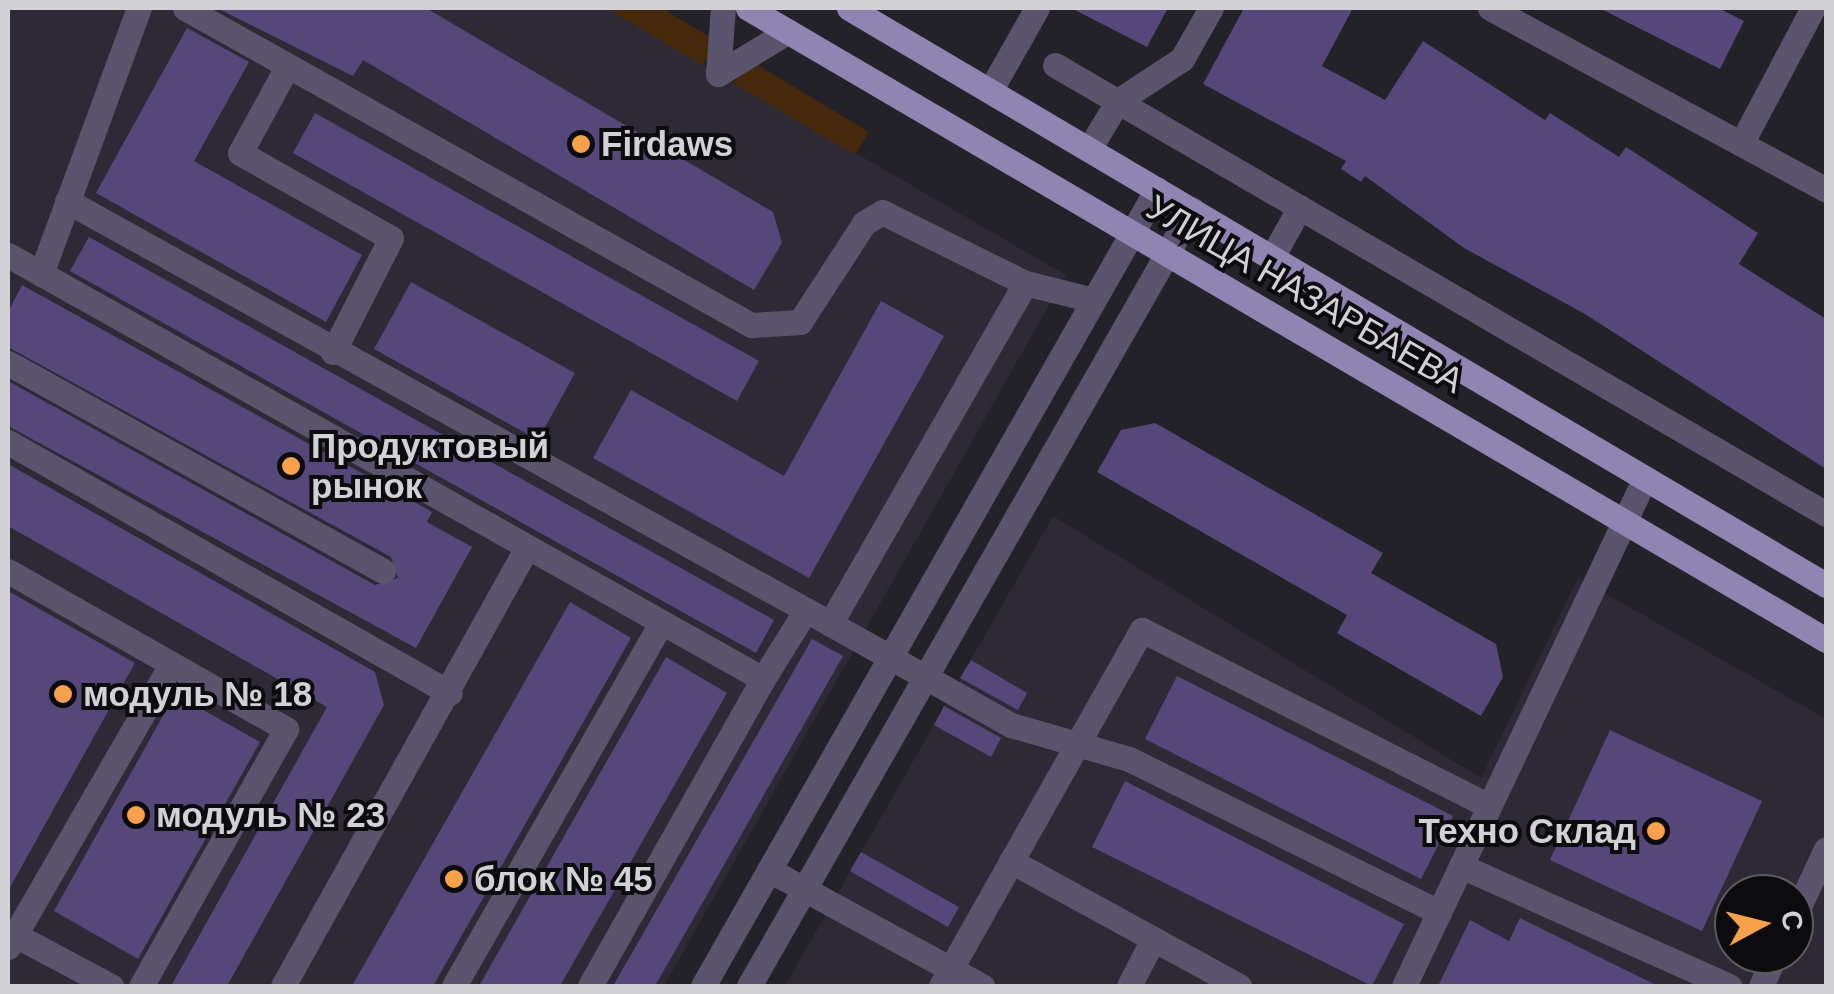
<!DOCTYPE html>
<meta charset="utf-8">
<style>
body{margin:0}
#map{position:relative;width:1834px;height:994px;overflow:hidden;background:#232228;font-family:Arial,sans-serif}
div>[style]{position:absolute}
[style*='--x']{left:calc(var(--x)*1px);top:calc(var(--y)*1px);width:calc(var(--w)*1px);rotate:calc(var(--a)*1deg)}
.built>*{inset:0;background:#2d2a36}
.green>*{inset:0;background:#46290b}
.building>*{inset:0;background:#554779}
.minor>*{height:25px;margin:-12.5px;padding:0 12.5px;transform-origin:12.5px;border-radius:12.5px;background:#59546b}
.major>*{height:25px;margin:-12.5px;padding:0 12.5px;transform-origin:12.5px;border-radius:12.5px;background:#9084b3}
.dots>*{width:28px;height:28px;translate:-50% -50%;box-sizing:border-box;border:5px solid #0c0c0e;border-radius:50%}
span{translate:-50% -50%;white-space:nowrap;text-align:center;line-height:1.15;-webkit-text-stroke:8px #0c0c0e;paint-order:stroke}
.poi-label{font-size:35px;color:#d2d2d6;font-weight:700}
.left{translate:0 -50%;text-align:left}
.right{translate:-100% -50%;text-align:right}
.street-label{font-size:35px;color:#d2d2d6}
.frame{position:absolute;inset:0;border:10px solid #d2d2d6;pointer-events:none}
.north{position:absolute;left:1714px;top:874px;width:100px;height:100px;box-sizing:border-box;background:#0c0c0e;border:2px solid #5b5b5e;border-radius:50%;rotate:83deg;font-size:28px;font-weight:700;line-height:40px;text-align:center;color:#d2d2d6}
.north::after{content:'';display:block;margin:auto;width:35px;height:45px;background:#f8a04b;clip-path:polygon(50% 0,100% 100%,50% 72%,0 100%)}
</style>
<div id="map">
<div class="built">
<div style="clip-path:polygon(8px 8px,606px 8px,1066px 275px,664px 986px,8px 986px)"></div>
<div style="clip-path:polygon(evenodd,1053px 516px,1481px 778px,1578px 578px,1826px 719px,1826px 986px,785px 986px,1053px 516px,1734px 894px,1794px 894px,1794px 954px,1734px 954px,1734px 894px)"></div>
</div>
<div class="green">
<div style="clip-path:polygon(606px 8px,661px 8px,715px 40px,712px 51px,702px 65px)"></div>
<div style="clip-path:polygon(751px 61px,869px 132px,855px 155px,733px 83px)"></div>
</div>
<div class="building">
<div style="clip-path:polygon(217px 8px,426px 8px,773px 212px,782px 243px,754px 290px,363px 60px,353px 76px)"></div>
<div style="clip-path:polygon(1071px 8px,1168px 8px,1147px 47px)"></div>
<div style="clip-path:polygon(1244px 8px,1353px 8px,1322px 66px,1385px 100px,1423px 41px,1545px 120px,1550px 113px,1619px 157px,1626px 147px,1758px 233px,1739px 264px,1826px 319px,1826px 469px,1585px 314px,1464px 248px,1365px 176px,1361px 182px,1341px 169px,1346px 161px,1203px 84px)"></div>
<div style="clip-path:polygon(1599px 8px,1718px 8px,1744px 21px,1720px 69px)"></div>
<div style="clip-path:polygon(187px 28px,249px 62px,194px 161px,362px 255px,326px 322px,96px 193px)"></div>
<div style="clip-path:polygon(315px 113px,759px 361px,737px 401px,293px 153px)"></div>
<div style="clip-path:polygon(89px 237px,774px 620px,756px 653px,70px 271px)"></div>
<div style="clip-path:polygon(411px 282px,575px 373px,538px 440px,374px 349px)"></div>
<div style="clip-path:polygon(22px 285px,432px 512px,427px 522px,472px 547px,416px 648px,8px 426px,8px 381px,375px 585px,398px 578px,391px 557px,8px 347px,8px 312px)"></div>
<div style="clip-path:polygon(881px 301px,944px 336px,809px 578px,593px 458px,631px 390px,784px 476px)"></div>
<div style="clip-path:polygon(1155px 423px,1383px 553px,1371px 573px,1496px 644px,1503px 677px,1481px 716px,1337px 633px,1347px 615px,1097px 472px,1121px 430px)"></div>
<div style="clip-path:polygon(8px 464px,375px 672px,384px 705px,227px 986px,171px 986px,327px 707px,8px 526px)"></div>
<div style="clip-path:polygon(8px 591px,135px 663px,8px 891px)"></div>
<div style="clip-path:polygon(570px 602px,631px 638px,551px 779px,433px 986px,352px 986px)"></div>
<div style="clip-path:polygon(812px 639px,843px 656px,655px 986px,613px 986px)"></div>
<div style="clip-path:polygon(666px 657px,727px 693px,560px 986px,479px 986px)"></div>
<div style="clip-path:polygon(971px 660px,1027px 693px,1018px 710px,960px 678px)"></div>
<div style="clip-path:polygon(1177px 676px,1453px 816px,1421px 879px,1145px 739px)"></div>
<div style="clip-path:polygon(175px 694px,260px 742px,138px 959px,54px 911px)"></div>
<div style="clip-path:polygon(944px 706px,1001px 738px,991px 757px,934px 725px)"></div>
<div style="clip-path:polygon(1610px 730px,1762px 801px,1702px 931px,1550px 860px)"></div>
<div style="clip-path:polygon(1125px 781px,1404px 924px,1372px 986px,1092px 847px)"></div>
<div style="clip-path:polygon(861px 852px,959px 907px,948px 927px,850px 871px)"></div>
<div style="clip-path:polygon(1520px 918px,1658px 986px,1438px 986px,1470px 920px,1509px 941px)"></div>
</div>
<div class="minor">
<div style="--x:185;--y:8;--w:649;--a:29.25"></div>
<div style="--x:751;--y:325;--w:49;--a:-3.5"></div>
<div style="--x:800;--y:322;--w:118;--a:-57.1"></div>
<div style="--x:864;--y:223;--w:21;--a:-31"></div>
<div style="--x:882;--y:212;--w:160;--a:26.4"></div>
<div style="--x:1025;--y:283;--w:70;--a:14"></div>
<div style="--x:1490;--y:8;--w:382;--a:28.4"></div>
<div style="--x:1055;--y:65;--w:892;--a:30.21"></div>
<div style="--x:287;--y:67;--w:98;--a:118.7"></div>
<div style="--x:240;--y:153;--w:173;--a:29.4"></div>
<div style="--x:391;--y:238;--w:128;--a:117"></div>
<div style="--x:718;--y:74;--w:81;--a:-31.3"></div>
<div style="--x:718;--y:74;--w:66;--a:-85.7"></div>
<div style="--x:990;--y:91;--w:95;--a:-60.5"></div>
<div style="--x:1742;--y:142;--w:152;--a:-62.1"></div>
<div style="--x:1089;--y:149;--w:56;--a:-58.9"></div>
<div style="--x:1118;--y:101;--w:77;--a:-33.3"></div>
<div style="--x:1182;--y:59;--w:59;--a:-60.4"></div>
<div style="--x:67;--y:201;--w:845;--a:28.96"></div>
<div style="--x:8;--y:255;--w:866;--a:29.32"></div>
<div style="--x:763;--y:679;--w:81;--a:-58.1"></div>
<div style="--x:806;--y:610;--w:235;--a:29.3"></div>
<div style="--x:1011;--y:725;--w:123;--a:16.1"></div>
<div style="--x:1129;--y:759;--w:346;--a:26.3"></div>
<div style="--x:1272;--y:257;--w:57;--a:-60.8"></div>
<div style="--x:41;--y:274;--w:283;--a:-69.8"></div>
<div style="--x:8;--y:363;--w:429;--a:29"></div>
<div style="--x:8;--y:442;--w:508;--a:29.59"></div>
<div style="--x:8;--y:571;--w:320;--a:29.6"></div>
<div style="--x:286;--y:729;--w:295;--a:119.4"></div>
<div style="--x:830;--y:624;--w:393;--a:-60.2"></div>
<div style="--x:1011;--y:861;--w:260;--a:28.7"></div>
<div style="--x:1461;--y:866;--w:294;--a:24.1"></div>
<div style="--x:769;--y:870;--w:243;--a:28.6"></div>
<div style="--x:1794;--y:917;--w:75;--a:-64.8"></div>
<div style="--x:15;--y:935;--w:109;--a:28"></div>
<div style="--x:8;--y:947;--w:326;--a:-60"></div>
<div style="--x:283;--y:986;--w:500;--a:-60.92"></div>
<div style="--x:454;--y:986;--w:416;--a:-60.3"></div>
<div style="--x:590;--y:986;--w:352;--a:-60.6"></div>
<div style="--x:703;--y:986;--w:917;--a:-60.33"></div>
<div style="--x:749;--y:986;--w:894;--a:-60.28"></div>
<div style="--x:941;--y:986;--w:409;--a:-60.6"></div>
<div style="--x:1142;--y:630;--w:389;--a:26.9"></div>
<div style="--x:1129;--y:986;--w:53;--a:-62.9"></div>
<div style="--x:1404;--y:986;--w:562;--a:-64.62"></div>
<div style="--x:1761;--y:986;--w:35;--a:-65"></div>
</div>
<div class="major">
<div style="--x:748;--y:8;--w:1250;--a:30.38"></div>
<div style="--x:849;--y:8;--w:1135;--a:30.57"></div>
</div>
<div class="dots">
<div style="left:581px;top:144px;background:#f8a04b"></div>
<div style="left:291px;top:466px;background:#f8a04b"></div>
<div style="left:63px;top:694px;background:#f8a04b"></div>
<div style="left:136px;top:815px;background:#f8a04b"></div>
<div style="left:1656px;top:831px;background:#f8a04b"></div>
<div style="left:454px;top:879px;background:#f8a04b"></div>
</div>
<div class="poi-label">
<span class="left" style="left:601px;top:144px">Firdaws</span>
<span class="left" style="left:311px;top:466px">Продуктовый<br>рынок</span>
<span class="left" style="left:83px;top:694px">модуль № 18</span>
<span class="left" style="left:156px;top:815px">модуль № 23</span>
<span class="right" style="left:1636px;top:831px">Техно Склад</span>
<span class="left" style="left:474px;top:879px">блок № 45</span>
</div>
<div class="street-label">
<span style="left:1305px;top:294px;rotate:30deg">УЛИЦА НАЗАРБАЕВА</span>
</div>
<div class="frame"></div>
<div class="north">С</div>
</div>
